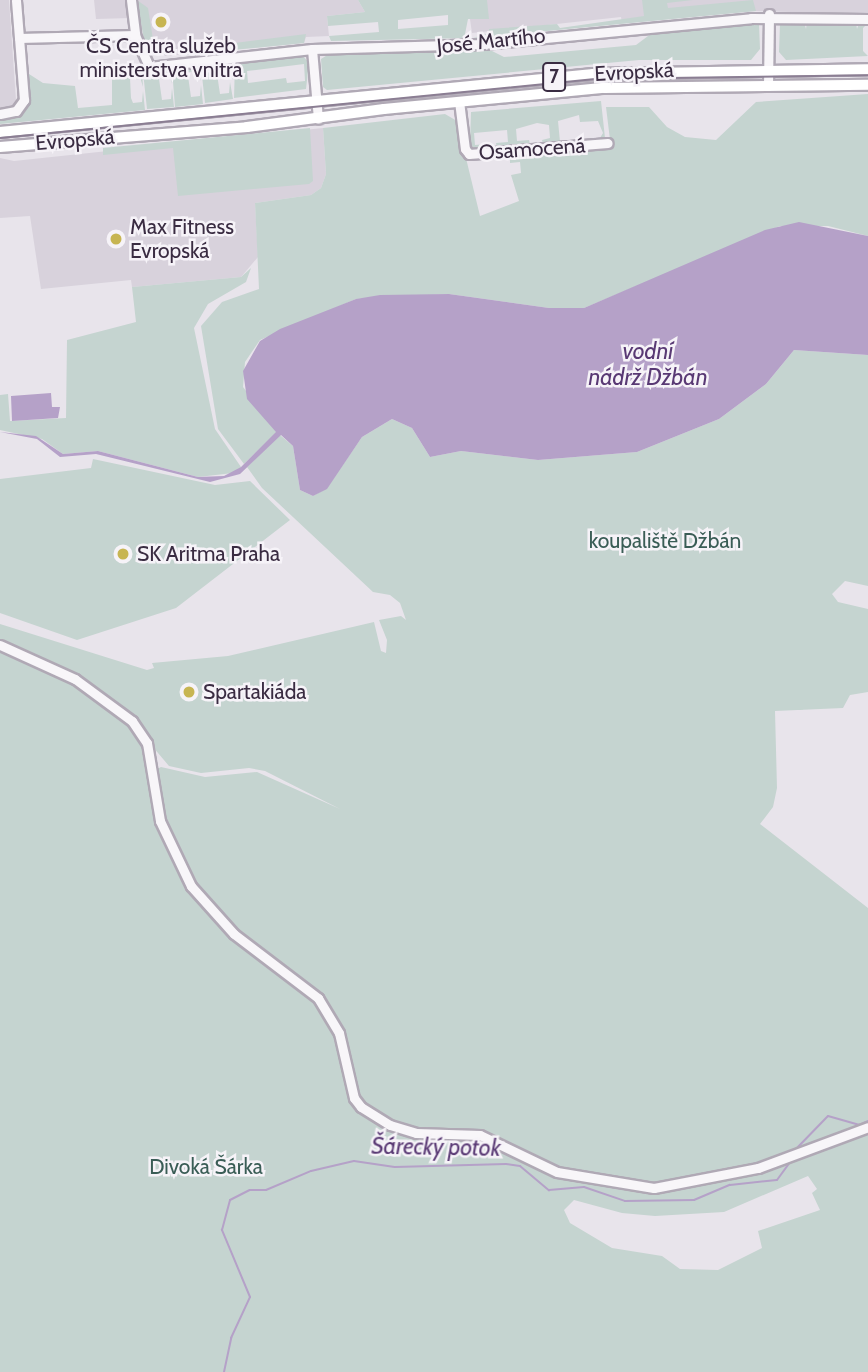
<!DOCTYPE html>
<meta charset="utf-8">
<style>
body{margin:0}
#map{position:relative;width:868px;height:1372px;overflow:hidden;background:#e8e4eb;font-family:Cabin,sans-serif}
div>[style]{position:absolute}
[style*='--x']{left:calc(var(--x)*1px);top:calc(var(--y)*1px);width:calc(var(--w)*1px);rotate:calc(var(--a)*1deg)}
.built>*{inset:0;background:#d8d2dc}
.green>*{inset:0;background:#c5d4d0}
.water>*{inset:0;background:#b5a1c8}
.stream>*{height:2px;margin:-1px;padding:0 1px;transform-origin:1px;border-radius:1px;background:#b5a1c8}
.roads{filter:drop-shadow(2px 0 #b0a9b5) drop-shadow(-2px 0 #b0a9b5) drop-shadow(0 2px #b0a9b5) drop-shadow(0 -2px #b0a9b5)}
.minor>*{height:9px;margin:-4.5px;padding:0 4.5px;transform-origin:4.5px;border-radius:4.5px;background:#f8f6f9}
.major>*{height:10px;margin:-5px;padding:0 5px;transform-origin:5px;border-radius:5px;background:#fff}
.tram>*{height:2px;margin:-1px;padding:0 1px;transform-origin:1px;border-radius:1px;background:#8b7e93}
.dots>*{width:19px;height:19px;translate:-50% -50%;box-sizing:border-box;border:4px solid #f6f3f8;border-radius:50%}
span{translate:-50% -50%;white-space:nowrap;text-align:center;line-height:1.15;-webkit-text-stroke:5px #f6f3f8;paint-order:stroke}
.shield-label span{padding:2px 5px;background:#f6f3f8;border:2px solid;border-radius:5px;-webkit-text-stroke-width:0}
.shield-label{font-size:19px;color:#3a2c42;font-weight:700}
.street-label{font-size:21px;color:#3a2c42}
.poi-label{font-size:21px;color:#3a2c42}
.left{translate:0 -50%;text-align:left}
.park-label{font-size:21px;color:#3a5d56}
.water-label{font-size:23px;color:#593974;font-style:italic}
</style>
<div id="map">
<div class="built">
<div style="clip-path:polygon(0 0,9px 0,17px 115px,0 117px)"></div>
<div style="clip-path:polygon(94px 0,129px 0,131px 18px,96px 19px)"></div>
<div style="clip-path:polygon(137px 0,358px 0,365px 12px,327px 16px,329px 36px,306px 37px,304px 43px,165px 56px,161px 50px,146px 51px)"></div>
<div style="clip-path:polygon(457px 0,868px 0,868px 14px,755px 11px,622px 23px,621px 17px,472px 33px,470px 19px)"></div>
<div style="clip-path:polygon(323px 128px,326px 174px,321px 188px,311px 195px,255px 203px,258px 257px,241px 277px,132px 287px,131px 280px,41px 289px,30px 216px,0 218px,0 158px,14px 161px)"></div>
</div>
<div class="green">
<div style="clip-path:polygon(137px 0,148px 8px,155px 52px,146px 51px)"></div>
<div style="clip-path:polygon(evenodd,358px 0,487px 0,489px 19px,468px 19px,465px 34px,470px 38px,331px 41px,329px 36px,379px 32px,378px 22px,328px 26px,327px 16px,365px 12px,358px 0,448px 15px,448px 25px,398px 29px,398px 20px,448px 15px)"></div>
<div style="clip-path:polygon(642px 0,693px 0,667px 3px,668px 8px,753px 0,756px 11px,473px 38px,489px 33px,489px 29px,557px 24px,560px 28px,644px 16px)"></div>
<div style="clip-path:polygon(804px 22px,806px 29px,807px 22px,856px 23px,857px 29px,859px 23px,868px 23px,863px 28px,863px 51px,868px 56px,786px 60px,779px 52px,780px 24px)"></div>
<div style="clip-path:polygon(759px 23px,760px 49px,751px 60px,639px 60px,327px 90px,323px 87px,321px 59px,329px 54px,488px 49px,504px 57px,636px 45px,652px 33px)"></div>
<div style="clip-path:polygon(306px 34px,304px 43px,181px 55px,180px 44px,195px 42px,196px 48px)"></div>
<div style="clip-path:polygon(evenodd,303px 56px,309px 63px,306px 89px,234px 98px,235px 63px,303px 56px,304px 64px,305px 81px,287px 83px,286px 78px,248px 83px,247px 71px,304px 64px)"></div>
<div style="clip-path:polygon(234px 63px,235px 78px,228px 79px,226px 68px,217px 69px,217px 74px,220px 94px,229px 93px,230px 82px,233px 99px,205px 103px,201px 67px)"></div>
<div style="clip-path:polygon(199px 67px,201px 81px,197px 71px,188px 72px,188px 76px,191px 97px,200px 96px,201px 85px,203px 104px,175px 107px,172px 69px)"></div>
<div style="clip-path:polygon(170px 70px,172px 84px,169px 74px,160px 75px,159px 79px,162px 100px,171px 99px,172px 88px,174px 107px,147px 109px,143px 72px)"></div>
<div style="clip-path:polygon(142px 72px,143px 87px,140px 77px,130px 78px,131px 98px,133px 103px,142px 102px,143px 91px,145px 110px,0 124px,0 117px,27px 108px,29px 74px,43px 83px,75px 86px,78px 108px,112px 105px,112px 73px)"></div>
<div style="clip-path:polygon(868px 94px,868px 236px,828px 226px,780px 226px,584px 308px,549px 308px,449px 294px,356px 299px,260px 340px,245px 362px,243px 387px,277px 432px,244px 464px,218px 429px,201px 326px,222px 302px,259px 289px,255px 203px,311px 195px,321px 188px,326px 174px,323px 128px,445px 114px,457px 121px,480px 216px,519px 201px,511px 175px,521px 173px,520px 162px,510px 163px,510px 158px,611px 148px,606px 107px,649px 107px,667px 127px,685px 137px,716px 140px,756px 102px)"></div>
<div style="clip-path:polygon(601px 101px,605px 138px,600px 138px,603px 133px,598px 121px,580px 122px,579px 115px,558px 121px,560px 142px,543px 144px,542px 140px,550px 138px,549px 125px,537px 123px,516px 129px,517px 141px,529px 140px,530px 145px,497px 149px,496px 143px,508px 142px,507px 130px,474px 133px,475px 145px,487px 144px,487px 150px,477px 151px,470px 144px,471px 112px)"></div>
<div style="clip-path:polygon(310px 128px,313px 181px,309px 184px,178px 196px,173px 148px,103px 155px,103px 148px)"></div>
<div style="clip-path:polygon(251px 268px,246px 282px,208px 304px,194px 328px,215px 429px,241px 467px,233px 473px,198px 477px,98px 451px,63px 454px,42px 439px,0 430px,0 395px,8px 394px,10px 421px,66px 418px,67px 340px,136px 322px,132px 287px,241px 277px)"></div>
<div style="clip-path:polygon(evenodd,794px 350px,868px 355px,868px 586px,845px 581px,832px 594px,838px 602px,868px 609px,868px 692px,850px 695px,843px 708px,775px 711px,777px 788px,773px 807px,760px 824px,868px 908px,868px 1372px,0 1372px,0 648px,59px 674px,132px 725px,144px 743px,156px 810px,155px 770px,161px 767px,205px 777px,257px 772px,340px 809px,265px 771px,249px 768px,201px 773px,169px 766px,120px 708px,74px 676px,0 643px,0 624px,147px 670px,154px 668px,152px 663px,228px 656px,374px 622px,381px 651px,386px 653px,387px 640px,379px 620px,401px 616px,406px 620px,400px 603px,390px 595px,373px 592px,262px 488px,247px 467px,280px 435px,293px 446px,300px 490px,313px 496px,327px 488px,362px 437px,392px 419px,412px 428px,430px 457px,461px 451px,538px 460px,637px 452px,719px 419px,766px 384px,794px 350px,808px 1176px,817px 1189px,812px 1193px,820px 1210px,758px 1231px,762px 1248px,718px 1270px,680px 1269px,662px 1256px,612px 1248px,570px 1223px,564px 1210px,574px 1200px,622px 1213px,655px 1216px,724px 1212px,808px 1176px)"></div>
<div style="clip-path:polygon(93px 459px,215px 485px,250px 481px,290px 520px,176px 608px,77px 640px,0 613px,0 479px,91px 468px)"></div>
</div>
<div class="water">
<div style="clip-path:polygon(799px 222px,868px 236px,868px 355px,794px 350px,766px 384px,719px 419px,637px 452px,538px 460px,461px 451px,430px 457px,412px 428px,392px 419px,362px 437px,327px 489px,313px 496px,300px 490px,293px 446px,281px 435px,240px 474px,210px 482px,96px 454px,60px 457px,37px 439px,0 432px,36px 436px,63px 454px,98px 451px,198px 477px,224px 476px,241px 467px,276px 432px,247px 399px,243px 371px,260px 341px,280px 329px,356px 299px,380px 295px,449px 294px,549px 308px,584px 308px,765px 230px)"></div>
<div style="clip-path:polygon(51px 393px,52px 407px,60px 407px,58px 418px,12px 421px,11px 396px)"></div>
</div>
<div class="stream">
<div style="--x:795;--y:1150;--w:47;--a:-45.9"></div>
<div style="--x:828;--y:1116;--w:32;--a:16"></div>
<div style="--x:859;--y:1125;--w:10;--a:-24"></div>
<div style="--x:224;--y:1372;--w:35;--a:-78"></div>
<div style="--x:231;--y:1338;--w:45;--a:-65.1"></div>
<div style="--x:250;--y:1297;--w:73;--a:-112.7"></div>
<div style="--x:222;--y:1230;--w:31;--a:-75"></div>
<div style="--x:230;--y:1200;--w:22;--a:-27"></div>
<div style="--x:250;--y:1190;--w:16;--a:0"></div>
<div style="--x:266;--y:1190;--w:49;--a:-22.9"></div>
<div style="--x:311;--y:1171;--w:44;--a:-13.1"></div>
<div style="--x:354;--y:1161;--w:41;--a:8.3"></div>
<div style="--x:395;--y:1167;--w:111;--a:-1.5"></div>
<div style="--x:506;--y:1164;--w:14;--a:8"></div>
<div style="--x:520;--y:1166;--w:38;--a:40"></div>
<div style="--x:549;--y:1190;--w:35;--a:-5"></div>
<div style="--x:584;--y:1187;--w:43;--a:18.9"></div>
<div style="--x:625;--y:1201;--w:69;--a:-0.8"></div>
<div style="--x:694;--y:1200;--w:39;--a:-23"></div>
<div style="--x:730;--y:1185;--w:47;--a:-6.1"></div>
<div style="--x:777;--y:1180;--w:24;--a:-54"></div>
</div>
<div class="roads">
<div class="minor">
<div style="--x:131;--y:0;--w:35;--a:83"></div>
<div style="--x:135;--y:35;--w:35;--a:66"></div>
<div style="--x:149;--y:67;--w:164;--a:-6.3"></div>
<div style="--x:312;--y:49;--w:171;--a:-1.7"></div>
<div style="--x:483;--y:44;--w:269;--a:-5.5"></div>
<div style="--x:751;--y:18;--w:117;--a:0.5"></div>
<div style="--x:19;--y:38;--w:116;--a:-1.5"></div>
<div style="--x:312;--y:49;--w:70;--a:85.1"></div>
<div style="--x:768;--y:86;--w:72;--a:-89.2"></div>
<div style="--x:459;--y:101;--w:48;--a:82.9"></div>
<div style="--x:465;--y:149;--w:6;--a:51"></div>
<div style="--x:469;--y:154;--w:139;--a:-4.5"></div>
<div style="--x:0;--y:114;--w:16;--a:-11"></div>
<div style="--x:16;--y:111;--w:14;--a:-54"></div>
<div style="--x:24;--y:100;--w:100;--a:-94.6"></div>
<div style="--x:0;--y:645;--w:82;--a:24.4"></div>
<div style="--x:75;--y:679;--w:71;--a:36.4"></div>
<div style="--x:132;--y:721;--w:27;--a:56"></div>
<div style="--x:147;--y:743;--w:79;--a:80.5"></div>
<div style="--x:160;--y:821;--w:72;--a:64.5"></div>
<div style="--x:191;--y:886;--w:64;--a:48.1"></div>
<div style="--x:234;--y:934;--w:106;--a:37.3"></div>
<div style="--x:318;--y:998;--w:41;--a:59"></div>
<div style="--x:339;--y:1033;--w:67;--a:77"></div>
<div style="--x:354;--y:1098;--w:11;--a:52"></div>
<div style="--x:361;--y:1107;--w:34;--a:32"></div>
<div style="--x:390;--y:1125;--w:27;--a:17"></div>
<div style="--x:416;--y:1133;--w:64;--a:1.8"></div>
<div style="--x:480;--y:1135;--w:85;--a:25.7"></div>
<div style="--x:557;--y:1172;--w:98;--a:9.4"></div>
<div style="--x:654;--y:1188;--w:106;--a:-10.9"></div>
<div style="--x:758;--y:1168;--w:117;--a:-20.4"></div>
</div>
<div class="major">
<div style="--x:0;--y:132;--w:596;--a:-5.59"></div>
<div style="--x:593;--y:74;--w:275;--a:-1"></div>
<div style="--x:0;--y:147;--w:248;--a:-4.6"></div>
<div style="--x:247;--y:127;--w:138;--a:-7.5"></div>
<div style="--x:384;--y:109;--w:221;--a:-5.5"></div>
<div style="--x:604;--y:88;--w:264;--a:-0.7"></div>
</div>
</div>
<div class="tram">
<div style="--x:0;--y:138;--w:598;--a:-5.66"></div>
<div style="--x:595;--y:79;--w:273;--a:-0.8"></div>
</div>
<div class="dots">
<div style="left:161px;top:22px;background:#c7b552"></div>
<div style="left:116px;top:239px;background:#c7b552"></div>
<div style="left:123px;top:554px;background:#c7b552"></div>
<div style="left:189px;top:692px;background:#c7b552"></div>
</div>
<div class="shield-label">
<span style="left:554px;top:77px">7</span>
</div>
<div class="street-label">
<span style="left:491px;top:41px;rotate:-6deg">José Martího</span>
<span style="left:634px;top:72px;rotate:-3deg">Evropská</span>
<span style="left:75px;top:140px;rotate:-5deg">Evropská</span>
<span style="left:532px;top:149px;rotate:-4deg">Osamocená</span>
</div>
<div class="poi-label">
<span style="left:161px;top:58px">ČS Centra služeb<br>ministerstva vnitra</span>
<span class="left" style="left:130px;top:239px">Max Fitness<br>Evropská</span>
<span class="left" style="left:137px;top:554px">SK Aritma Praha</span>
<span class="left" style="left:203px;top:692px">Spartakiáda</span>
</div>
<div class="park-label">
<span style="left:665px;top:541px">koupaliště Džbán</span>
<span style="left:206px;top:1167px">Divoká Šárka</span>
</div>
<div class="water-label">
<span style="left:648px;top:364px">vodní<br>nádrž Džbán</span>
<span style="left:436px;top:1147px;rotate:1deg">Šárecký potok</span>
</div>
</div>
